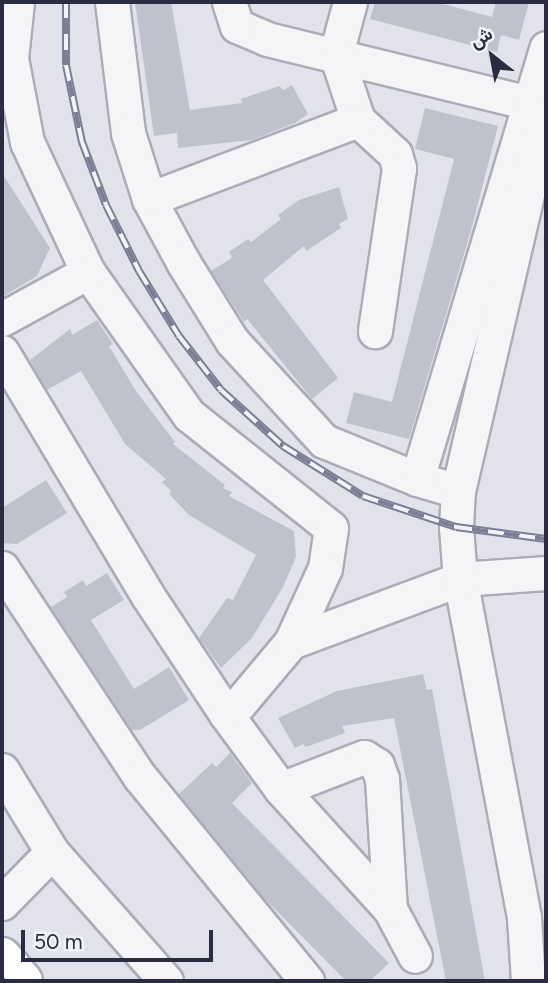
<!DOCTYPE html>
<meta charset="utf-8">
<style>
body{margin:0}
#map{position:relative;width:548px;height:983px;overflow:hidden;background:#e2e3ea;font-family:Figtree,Vazirmatn,sans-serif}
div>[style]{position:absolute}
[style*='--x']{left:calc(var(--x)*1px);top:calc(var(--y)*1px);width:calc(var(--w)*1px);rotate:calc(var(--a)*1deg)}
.building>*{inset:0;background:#bfc1cd}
.roads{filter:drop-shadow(2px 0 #abacb8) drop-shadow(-2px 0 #abacb8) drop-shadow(0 2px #abacb8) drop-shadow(0 -2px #abacb8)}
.minor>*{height:33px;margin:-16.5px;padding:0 16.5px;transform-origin:16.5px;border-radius:16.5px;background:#f5f5f8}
.major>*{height:38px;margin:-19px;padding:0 19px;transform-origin:19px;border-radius:19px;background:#fff}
.tram>*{height:2px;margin:-1px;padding:0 1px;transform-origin:1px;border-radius:1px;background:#7b7e94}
.rail>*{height:8px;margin-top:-4px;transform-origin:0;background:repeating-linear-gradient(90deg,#f2f3f8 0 16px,#7b7e94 0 32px);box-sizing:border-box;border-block:2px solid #7b7e94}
span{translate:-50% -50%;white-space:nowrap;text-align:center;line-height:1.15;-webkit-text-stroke:5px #f2f3f8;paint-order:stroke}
.frame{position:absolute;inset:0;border:4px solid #2a2d42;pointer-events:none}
.north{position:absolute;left:457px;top:21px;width:70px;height:70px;-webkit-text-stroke:5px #f2f3f8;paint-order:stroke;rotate:329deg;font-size:19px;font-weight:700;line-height:28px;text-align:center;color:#2a2d42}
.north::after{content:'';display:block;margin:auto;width:24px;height:32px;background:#2a2d42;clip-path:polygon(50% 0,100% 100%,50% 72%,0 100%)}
.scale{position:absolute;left:21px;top:930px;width:192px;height:32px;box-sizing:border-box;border:4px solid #2a2d42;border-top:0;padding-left:9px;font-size:21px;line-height:24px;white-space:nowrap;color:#2a2d42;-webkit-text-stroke:5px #f2f3f8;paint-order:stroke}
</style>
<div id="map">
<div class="building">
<div style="clip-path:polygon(135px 2px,171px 2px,190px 110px,242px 103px,241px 99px,279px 86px,284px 90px,292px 85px,308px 114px,295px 123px,252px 140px,178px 148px,177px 133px,154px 136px)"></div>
<div style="clip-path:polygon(375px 2px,436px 2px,492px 17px,496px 2px,529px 2px,519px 40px,501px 35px,497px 52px,370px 19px)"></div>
<div style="clip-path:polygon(425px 108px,498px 126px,472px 227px,409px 439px,346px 423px,354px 392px,392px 402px,454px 159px,415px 149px)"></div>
<div style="clip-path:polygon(2px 173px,50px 248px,37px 276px,2px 297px)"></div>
<div style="clip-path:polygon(339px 187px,348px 219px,339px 224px,341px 228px,306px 251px,304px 246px,263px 280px,338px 378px,312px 399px,247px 319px,244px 322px,211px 271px,232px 258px,229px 252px,248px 239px,251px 242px,281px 219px,278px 215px,299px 200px)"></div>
<div style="clip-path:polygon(97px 320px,113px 344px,109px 346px,136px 391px,175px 442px,173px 444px,225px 485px,223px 488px,232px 492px,229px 496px,294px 531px,296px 557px,283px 587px,252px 638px,221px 668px,199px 638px,227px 598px,233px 600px,256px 555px,189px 515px,169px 494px,171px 491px,162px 482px,166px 479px,125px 444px,81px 371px,47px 390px,30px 360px,70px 329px,72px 335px)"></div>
<div style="clip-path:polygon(46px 480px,67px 513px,17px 544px,2px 543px,2px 508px)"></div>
<div style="clip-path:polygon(107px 573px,124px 600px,91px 620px,134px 689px,169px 667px,189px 700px,140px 730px,132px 730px,51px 607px,67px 597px,64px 592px,83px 580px,86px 586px)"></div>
<div style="clip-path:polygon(423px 674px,427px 690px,432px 689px,485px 981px,446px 981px,394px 718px,342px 726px,345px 733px,306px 747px,303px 744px,295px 748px,278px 718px,337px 691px)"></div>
<div style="clip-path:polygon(230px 753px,252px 783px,232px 803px,389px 963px,370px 981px,346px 981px,263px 897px,179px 794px,212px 763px,216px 767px)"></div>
</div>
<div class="roads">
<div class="minor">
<div style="--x:17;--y:2;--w:56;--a:96.1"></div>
<div style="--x:11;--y:58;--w:86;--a:79.2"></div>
<div style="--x:27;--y:142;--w:144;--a:64.9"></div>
<div style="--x:88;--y:272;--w:175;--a:54.8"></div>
<div style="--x:189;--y:415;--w:181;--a:38.5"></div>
<div style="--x:331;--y:528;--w:40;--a:98.5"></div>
<div style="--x:325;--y:568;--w:81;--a:114.7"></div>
<div style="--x:112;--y:2;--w:132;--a:83"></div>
<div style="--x:128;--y:133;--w:69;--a:72.3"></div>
<div style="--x:149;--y:199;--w:72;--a:61.6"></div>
<div style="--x:183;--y:262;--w:93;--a:58.2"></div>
<div style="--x:232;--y:341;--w:136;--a:47.4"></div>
<div style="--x:324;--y:441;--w:100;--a:22.2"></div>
<div style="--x:417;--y:479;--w:43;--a:16.3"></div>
<div style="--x:229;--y:2;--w:25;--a:72"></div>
<div style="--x:237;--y:26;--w:33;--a:23"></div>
<div style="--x:267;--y:39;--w:287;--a:13.7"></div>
<div style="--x:350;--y:2;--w:54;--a:105.1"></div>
<div style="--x:336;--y:54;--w:70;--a:71.6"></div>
<div style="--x:358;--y:120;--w:50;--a:42.6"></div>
<div style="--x:395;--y:154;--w:15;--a:74"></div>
<div style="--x:399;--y:168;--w:165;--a:98.4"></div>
<div style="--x:149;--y:199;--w:223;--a:-20.7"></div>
<div style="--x:2;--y:319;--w:98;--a:-28.7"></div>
<div style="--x:2;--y:352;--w:284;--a:59.1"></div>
<div style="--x:148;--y:596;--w:141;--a:56.5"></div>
<div style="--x:226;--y:714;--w:93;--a:53.7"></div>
<div style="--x:281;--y:789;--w:162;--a:47.8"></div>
<div style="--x:390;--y:909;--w:53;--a:62"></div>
<div style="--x:417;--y:479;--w:450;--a:-73.3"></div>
<div style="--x:2;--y:568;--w:250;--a:56.6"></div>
<div style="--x:140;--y:777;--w:264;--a:50.7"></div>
<div style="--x:226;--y:714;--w:16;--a:-38"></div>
<div style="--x:239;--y:704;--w:81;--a:-50"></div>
<div style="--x:291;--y:642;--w:180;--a:-20.4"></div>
<div style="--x:460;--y:579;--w:86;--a:-4"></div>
<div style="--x:2;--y:770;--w:96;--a:58.6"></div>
<div style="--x:52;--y:852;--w:172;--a:48.5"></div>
<div style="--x:281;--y:789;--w:89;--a:-21.1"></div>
<div style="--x:364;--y:757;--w:15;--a:32"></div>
<div style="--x:377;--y:765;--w:15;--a:70"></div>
<div style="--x:382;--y:779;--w:130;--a:86.5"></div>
<div style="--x:2;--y:903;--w:71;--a:-45.6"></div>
<div style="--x:528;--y:981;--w:64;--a:-93.6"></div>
<div style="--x:524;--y:917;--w:344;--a:-100.7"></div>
<div style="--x:460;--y:579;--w:52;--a:-94.4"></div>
<div style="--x:456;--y:527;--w:36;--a:-87"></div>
<div style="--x:458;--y:491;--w:387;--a:-76.9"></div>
</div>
<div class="major">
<div style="--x:2;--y:957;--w:32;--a:49"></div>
</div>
</div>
<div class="tram">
<div style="--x:2;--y:977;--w:6;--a:45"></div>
</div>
<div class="rail">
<div style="--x:66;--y:2;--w:63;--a:90"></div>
<div style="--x:66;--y:65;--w:79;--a:78.3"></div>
<div style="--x:82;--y:142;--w:67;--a:69.1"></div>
<div style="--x:106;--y:205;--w:74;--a:63.4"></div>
<div style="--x:139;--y:271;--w:76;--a:58.4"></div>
<div style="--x:179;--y:336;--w:68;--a:52.1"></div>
<div style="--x:221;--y:390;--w:84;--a:42.1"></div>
<div style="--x:283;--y:446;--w:94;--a:32"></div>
<div style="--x:363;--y:496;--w:98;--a:18.4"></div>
<div style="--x:456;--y:527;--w:91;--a:7.6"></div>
</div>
<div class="frame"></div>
<div class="north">ش</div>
<div class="scale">50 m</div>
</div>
